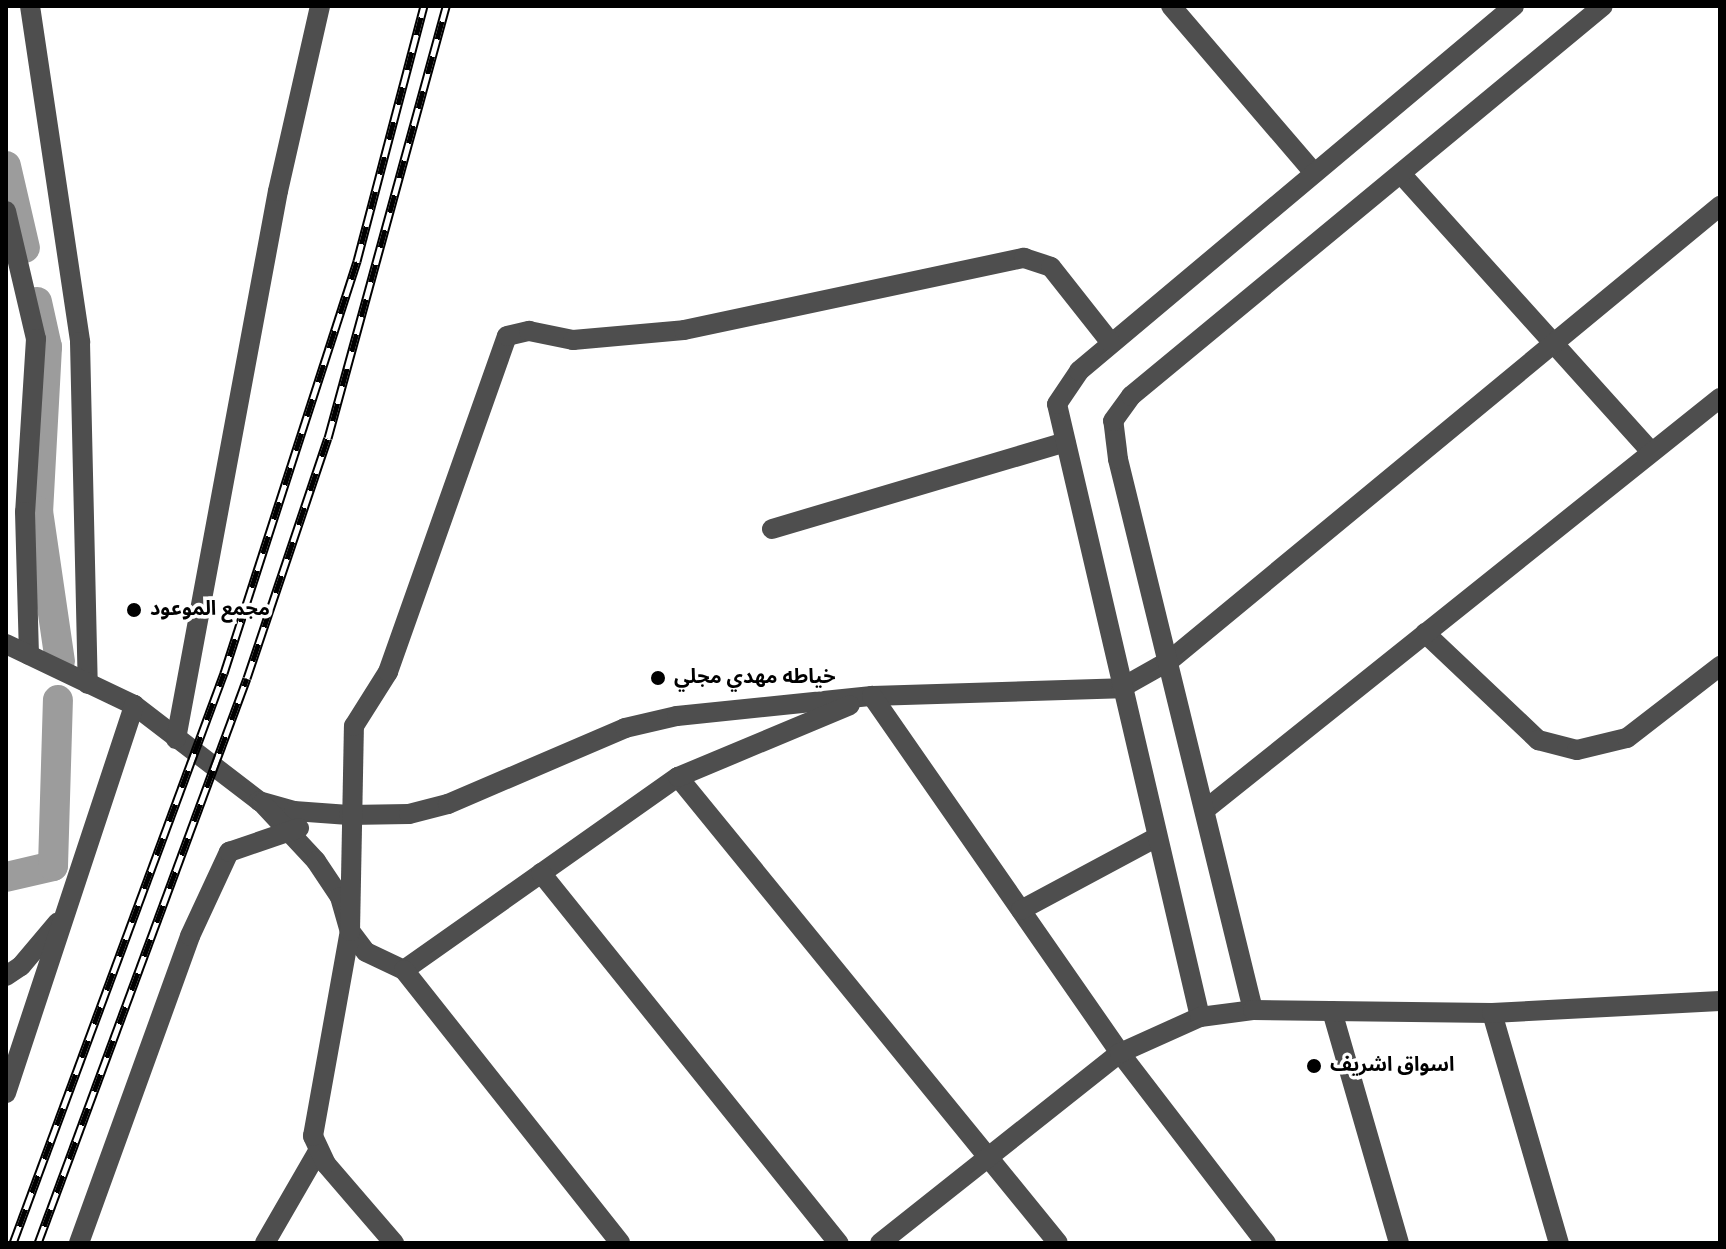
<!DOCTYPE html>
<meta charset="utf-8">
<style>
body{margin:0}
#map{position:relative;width:1726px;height:1249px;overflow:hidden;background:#fff;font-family:Overpass,"Noto Sans Arabic",sans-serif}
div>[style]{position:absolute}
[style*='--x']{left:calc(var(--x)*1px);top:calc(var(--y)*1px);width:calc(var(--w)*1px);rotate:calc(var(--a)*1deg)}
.canal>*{height:30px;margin:-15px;padding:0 15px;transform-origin:15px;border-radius:15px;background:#9c9c9c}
.minor>*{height:20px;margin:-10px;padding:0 10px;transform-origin:10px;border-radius:10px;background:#4e4e4e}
.rail>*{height:9px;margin-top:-4.5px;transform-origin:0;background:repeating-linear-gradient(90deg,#fff 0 18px,#000 0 36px);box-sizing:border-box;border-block:2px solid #000}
.dots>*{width:22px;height:22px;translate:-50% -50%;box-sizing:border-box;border:4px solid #fff;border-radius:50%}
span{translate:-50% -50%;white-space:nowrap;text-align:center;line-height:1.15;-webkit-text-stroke:7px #fff;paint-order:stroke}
.poi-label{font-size:20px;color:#000;font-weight:700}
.left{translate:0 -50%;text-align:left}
.frame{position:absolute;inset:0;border:8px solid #000;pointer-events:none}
</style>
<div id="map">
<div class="canal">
<div style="--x:6;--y:166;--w:84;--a:77"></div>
<div style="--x:37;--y:302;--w:46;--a:77.5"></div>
<div style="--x:47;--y:347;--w:164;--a:93.1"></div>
<div style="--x:38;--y:511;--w:152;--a:81.7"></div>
<div style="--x:6;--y:877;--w:48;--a:-13.2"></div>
<div style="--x:53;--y:866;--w:166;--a:-88.3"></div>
</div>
<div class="minor">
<div style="--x:30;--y:6;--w:340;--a:81.5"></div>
<div style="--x:80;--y:342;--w:342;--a:88.7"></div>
<div style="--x:1171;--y:6;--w:220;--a:49.4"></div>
<div style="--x:1402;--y:175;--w:372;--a:48"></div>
<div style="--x:6;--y:211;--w:131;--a:76.8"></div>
<div style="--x:36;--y:339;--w:173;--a:93.6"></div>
<div style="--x:25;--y:512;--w:143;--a:88.4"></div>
<div style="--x:772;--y:529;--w:306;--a:-16.5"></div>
<div style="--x:1425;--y:633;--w:156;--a:43.4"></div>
<div style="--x:1538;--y:740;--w:40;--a:14.4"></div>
<div style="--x:1577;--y:750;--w:51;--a:-13.5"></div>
<div style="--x:1627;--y:738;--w:118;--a:-37.7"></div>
<div style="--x:6;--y:644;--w:142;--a:25.5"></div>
<div style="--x:134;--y:705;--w:158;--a:37.5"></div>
<div style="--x:259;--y:801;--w:36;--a:16"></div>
<div style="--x:294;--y:811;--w:55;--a:4.2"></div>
<div style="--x:349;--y:815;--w:60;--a:-1"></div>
<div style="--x:409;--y:814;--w:40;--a:-14.4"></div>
<div style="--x:448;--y:804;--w:193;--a:-23.2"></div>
<div style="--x:625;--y:728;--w:53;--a:-13"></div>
<div style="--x:677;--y:716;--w:196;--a:-5.9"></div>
<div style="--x:872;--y:696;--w:249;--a:-1.8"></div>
<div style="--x:1121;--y:688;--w:55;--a:-29.4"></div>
<div style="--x:1169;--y:661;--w:715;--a:-39.55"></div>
<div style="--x:872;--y:696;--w:435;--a:55.2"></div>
<div style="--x:1120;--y:1053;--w:240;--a:52.5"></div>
<div style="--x:176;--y:739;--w:557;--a:-79.46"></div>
<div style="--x:278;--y:191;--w:190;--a:-77.2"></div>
<div style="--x:678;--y:777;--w:601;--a:50.8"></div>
<div style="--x:262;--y:803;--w:79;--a:47"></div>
<div style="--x:316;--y:861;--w:43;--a:56.3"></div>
<div style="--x:340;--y:897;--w:35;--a:74"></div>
<div style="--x:350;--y:931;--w:26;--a:53"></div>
<div style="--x:366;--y:952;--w:42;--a:25.3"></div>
<div style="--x:404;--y:970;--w:335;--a:-35.2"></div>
<div style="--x:678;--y:777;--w:186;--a:-22.7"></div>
<div style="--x:1206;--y:809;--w:658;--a:-38.65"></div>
<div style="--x:541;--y:873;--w:475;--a:51.2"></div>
<div style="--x:1021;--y:910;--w:154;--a:-28.2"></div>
<div style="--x:404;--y:970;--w:348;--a:51.6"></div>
<div style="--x:6;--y:976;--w:18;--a:-34"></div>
<div style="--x:21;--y:966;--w:57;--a:-49.9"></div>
<div style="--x:1253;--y:1010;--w:567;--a:-103.77"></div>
<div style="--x:1118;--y:459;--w:38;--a:-97"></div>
<div style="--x:1113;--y:421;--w:31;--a:-54"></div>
<div style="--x:1131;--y:396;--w:612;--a:-39.57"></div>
<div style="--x:1332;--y:1011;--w:241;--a:73.9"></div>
<div style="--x:1492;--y:1013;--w:240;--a:73.8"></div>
<div style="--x:1200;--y:1017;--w:629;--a:-103.13"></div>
<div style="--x:1057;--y:404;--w:40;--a:-56"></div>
<div style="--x:1079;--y:371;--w:568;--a:-40"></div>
<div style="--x:6;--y:1093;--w:409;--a:-71.7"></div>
<div style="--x:79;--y:1243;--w:326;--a:-70.1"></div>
<div style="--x:190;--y:936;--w:93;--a:-65.1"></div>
<div style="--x:229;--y:852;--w:74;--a:-18.9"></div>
<div style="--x:265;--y:1243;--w:104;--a:-60"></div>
<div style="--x:394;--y:1243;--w:104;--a:-130.7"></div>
<div style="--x:326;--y:1164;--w:31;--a:-115"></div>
<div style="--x:313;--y:1136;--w:208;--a:-79.8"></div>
<div style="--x:350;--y:931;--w:205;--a:-88.9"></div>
<div style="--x:354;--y:726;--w:64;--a:-57.8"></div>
<div style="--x:388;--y:672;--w:356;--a:-70.5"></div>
<div style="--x:507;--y:336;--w:23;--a:-13"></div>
<div style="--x:529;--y:331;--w:45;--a:11.6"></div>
<div style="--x:573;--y:340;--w:111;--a:-5.1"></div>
<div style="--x:684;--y:330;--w:348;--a:-12"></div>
<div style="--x:1024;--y:258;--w:28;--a:18"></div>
<div style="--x:1051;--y:267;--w:97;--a:51.7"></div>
<div style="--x:880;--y:1243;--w:306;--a:-38.4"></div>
<div style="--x:1120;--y:1053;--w:88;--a:-24.2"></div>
<div style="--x:1200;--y:1017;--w:53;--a:-7.5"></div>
<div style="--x:1253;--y:1010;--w:239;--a:0.7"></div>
<div style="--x:1492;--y:1013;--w:228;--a:-3"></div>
</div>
<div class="rail">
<div style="--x:13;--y:1243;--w:608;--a:-69.69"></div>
<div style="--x:224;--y:673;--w:433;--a:-72.1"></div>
<div style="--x:357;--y:261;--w:264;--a:-75.3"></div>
<div style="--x:38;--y:1243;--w:602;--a:-69.7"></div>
<div style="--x:247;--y:678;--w:253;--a:-71.4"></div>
<div style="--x:328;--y:438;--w:448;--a:-74.7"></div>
</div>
<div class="dots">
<div style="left:134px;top:610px;background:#000"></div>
<div style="left:658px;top:678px;background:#000"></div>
<div style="left:1314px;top:1066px;background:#000"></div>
</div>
<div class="poi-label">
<span class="left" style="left:150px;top:610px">مجمع الموعود</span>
<span class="left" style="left:674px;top:678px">خياطه مهدي مجلي</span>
<span class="left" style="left:1330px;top:1066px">اسواق اشريف</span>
</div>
<div class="frame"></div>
</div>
